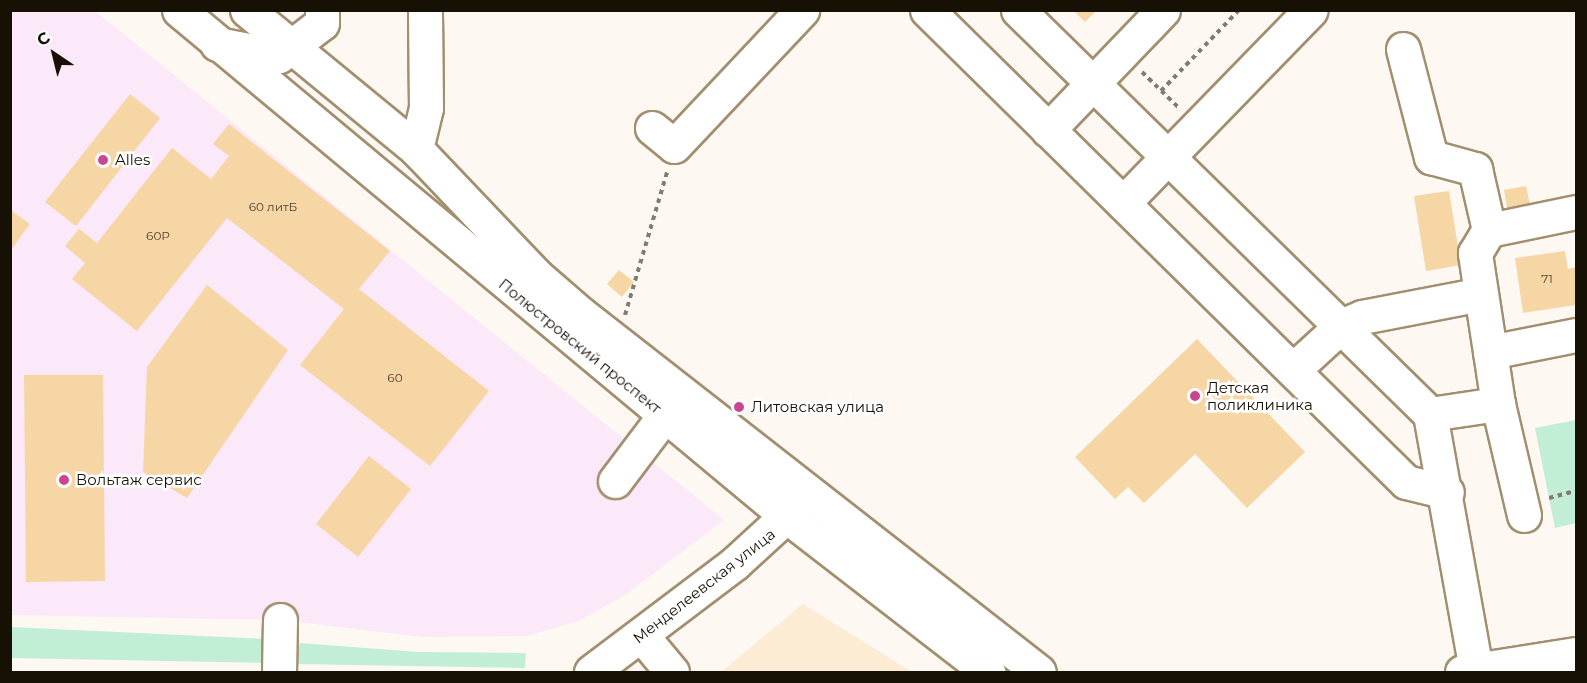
<!DOCTYPE html>
<meta charset="utf-8">
<style>
body{margin:0}
#map{position:relative;width:1587px;height:683px;overflow:hidden;background:#fdf8f2;font-family:Montserrat,sans-serif}
div>[style]{position:absolute}
[style*='--x']{left:calc(var(--x)*1px);top:calc(var(--y)*1px);width:calc(var(--w)*1px);rotate:calc(var(--a)*1deg)}
.built>*{inset:0;background:#fcecd4}
.industrial>*{inset:0;background:#fbe8f9}
.green>*{inset:0;background:#c2eed6}
.building>*{inset:0;background:#f6d6a4}
.path>*{height:4px;margin-top:-2px;transform-origin:0;background:repeating-linear-gradient(90deg,#817b73 0 4.5px,transparent 0 9px)}
.roads{filter:drop-shadow(2px 0 #a28f6f) drop-shadow(-2px 0 #a28f6f) drop-shadow(0 2px #a28f6f) drop-shadow(0 -2px #a28f6f)}
.minor>*{height:33px;margin:-16.5px;padding:0 16.5px;transform-origin:16.5px;border-radius:16.5px;background:#fff}
.major>*{height:33px;margin:-16.5px;padding:0 16.5px;transform-origin:16.5px;border-radius:16.5px;background:#fff}
.dots>*{width:16px;height:16px;translate:-50% -50%;box-sizing:border-box;border:3px solid #fff;border-radius:50%}
span{translate:-50% -50%;white-space:nowrap;text-align:center;line-height:1.15;-webkit-text-stroke:5px #fff;paint-order:stroke}
.number-label{font-size:12px;color:#4f422d}
.number-label span{-webkit-text-stroke-width:0}
.poi-label{font-size:15px;color:#171005}
.left{translate:0 -50%;text-align:left}
.street-label{font-size:15px;color:#171005}
.frame{position:absolute;inset:0;border:12px solid #171005;pointer-events:none}
.north{position:absolute;left:24px;top:24px;width:60px;height:60px;-webkit-text-stroke:4px #fff;paint-order:stroke;rotate:325deg;font-size:16px;font-weight:700;line-height:24px;text-align:center;color:#171005}
.north::after{content:'';display:block;margin:auto;width:21px;height:27px;background:#171005;clip-path:polygon(50% 0,100% 100%,50% 72%,0 100%)}
</style>
<div id="map">
<div class="built">
<div style="clip-path:polygon(803px 604px,912px 672px,721px 672px)"></div>
</div>
<div class="industrial">
<div style="clip-path:polygon(11px 11px,95px 11px,724px 520px,625px 595px,579px 621px,527px 636px,423px 637px,280px 620px,11px 615px)"></div>
</div>
<div class="green">
<div style="clip-path:polygon(1576px 420px,1576px 523px,1555px 528px,1535px 428px)"></div>
<div style="clip-path:polygon(11px 627px,264px 639px,268px 663px,11px 658px)"></div>
<div style="clip-path:polygon(300px 643px,419px 652px,526px 653px,525px 668px,295px 664px)"></div>
</div>
<div class="building">
<div style="clip-path:polygon(1073px 10px,1097px 10px,1085px 22px)"></div>
<div style="clip-path:polygon(130px 94px,160px 118px,76px 226px,45px 202px)"></div>
<div style="clip-path:polygon(229px 124px,390px 251px,359px 289px,489px 391px,430px 466px,300px 365px,344px 309px,227px 218px,137px 331px,72px 279px,85px 263px,65px 246px,79px 229px,97px 243px,172px 148px,211px 179px,229px 156px,213px 144px)"></div>
<div style="clip-path:polygon(1526px 186px,1531px 209px,1508px 213px,1504px 190px)"></div>
<div style="clip-path:polygon(1449px 191px,1461px 265px,1426px 271px,1414px 196px)"></div>
<div style="clip-path:polygon(10px 210px,30px 224px,10px 251px)"></div>
<div style="clip-path:polygon(1565px 251px,1568px 269px,1576px 267px,1576px 305px,1523px 313px,1515px 258px)"></div>
<div style="clip-path:polygon(619px 270px,634px 282px,622px 297px,607px 284px)"></div>
<div style="clip-path:polygon(207px 285px,288px 350px,187px 498px,143px 472px,147px 367px)"></div>
<div style="clip-path:polygon(1197px 339px,1305px 452px,1247px 508px,1195px 454px,1144px 503px,1128px 487px,1115px 499px,1075px 457px)"></div>
<div style="clip-path:polygon(24px 375px,103px 375px,105px 581px,26px 582px)"></div>
<div style="clip-path:polygon(369px 456px,411px 489px,358px 557px,316px 524px)"></div>
</div>
<div class="path">
<div style="--x:1142;--y:72;--w:50;--a:44.2"></div>
<div style="--x:1161;--y:91;--w:112;--a:-46.1"></div>
<div style="--x:625;--y:315;--w:149;--a:-73.6"></div>
<div style="--x:1549;--y:498;--w:28;--a:-15"></div>
</div>
<div class="roads">
<div class="minor">
<div style="--x:927;--y:10;--w:672;--a:44.58"></div>
<div style="--x:1406;--y:482;--w:42;--a:13.7"></div>
<div style="--x:1018;--y:10;--w:577;--a:44.44"></div>
<div style="--x:1430;--y:414;--w:260;--a:79.8"></div>
<div style="--x:217;--y:44;--w:63;--a:11"></div>
<div style="--x:279;--y:56;--w:54;--a:-37.5"></div>
<div style="--x:322;--y:23;--w:13;--a:-90"></div>
<div style="--x:1403;--y:49;--w:112;--a:75.5"></div>
<div style="--x:1431;--y:157;--w:46;--a:15.3"></div>
<div style="--x:1475;--y:169;--w:63;--a:77.1"></div>
<div style="--x:652;--y:128;--w:28;--a:39"></div>
<div style="--x:674;--y:146;--w:187;--a:-46.7"></div>
<div style="--x:1048;--y:130;--w:166;--a:-46.2"></div>
<div style="--x:416;--y:149;--w:42;--a:-76.3"></div>
<div style="--x:426;--y:108;--w:98;--a:-90.6"></div>
<div style="--x:1123;--y:203;--w:269;--a:-45.8"></div>
<div style="--x:1490;--y:352;--w:88;--a:-11.2"></div>
<div style="--x:1293;--y:370;--w:65;--a:-42.5"></div>
<div style="--x:1341;--y:326;--w:23;--a:-23"></div>
<div style="--x:1362;--y:317;--w:121;--a:-10.9"></div>
<div style="--x:1430;--y:414;--w:69;--a:-8.4"></div>
<div style="--x:615;--y:481;--w:81;--a:-53"></div>
<div style="--x:1524;--y:515;--w:114;--a:-103.2"></div>
<div style="--x:1498;--y:404;--w:153;--a:-98.7"></div>
<div style="--x:1475;--y:253;--w:27;--a:-59"></div>
<div style="--x:1489;--y:230;--w:89;--a:-11.7"></div>
<div style="--x:642;--y:636;--w:47;--a:50.2"></div>
<div style="--x:279;--y:672;--w:52;--a:-88.9"></div>
<div style="--x:591;--y:672;--w:181;--a:-37.1"></div>
<div style="--x:735;--y:563;--w:99;--a:-42.5"></div>
</div>
<div class="major">
<div style="--x:179;--y:10;--w:794;--a:39.79"></div>
<div style="--x:789;--y:518;--w:252;--a:37.7"></div>
<div style="--x:247;--y:10;--w:219;--a:39.4"></div>
<div style="--x:416;--y:149;--w:175;--a:46.4"></div>
<div style="--x:537;--y:276;--w:58;--a:40.8"></div>
<div style="--x:581;--y:314;--w:581;--a:38.01"></div>
<div style="--x:1462;--y:672;--w:115;--a:-9"></div>
</div>
</div>
<div class="dots">
<div style="left:103px;top:160px;background:#c9478e"></div>
<div style="left:1195px;top:396px;background:#c9478e"></div>
<div style="left:739px;top:407px;background:#c9478e"></div>
<div style="left:64px;top:480px;background:#c9478e"></div>
</div>
<div class="number-label">
<span style="left:273px;top:207px">60 литБ</span>
<span style="left:158px;top:236px">60Р</span>
<span style="left:1547px;top:279px">71</span>
<span style="left:395px;top:378px">60</span>
</div>
<div class="poi-label">
<span class="left" style="left:115px;top:160px">Alles</span>
<span class="left" style="left:1207px;top:396px">Детская<br>поликлиника</span>
<span class="left" style="left:751px;top:407px">Литовская улица</span>
<span class="left" style="left:76px;top:480px">Вольтаж сервис</span>
</div>
<div class="street-label">
<span style="left:580px;top:346px;rotate:39deg">Полюстровский проспект</span>
<span style="left:704px;top:586px;rotate:-38deg">Менделеевская улица</span>
</div>
<div class="frame"></div>
<div class="north">С</div>
</div>
